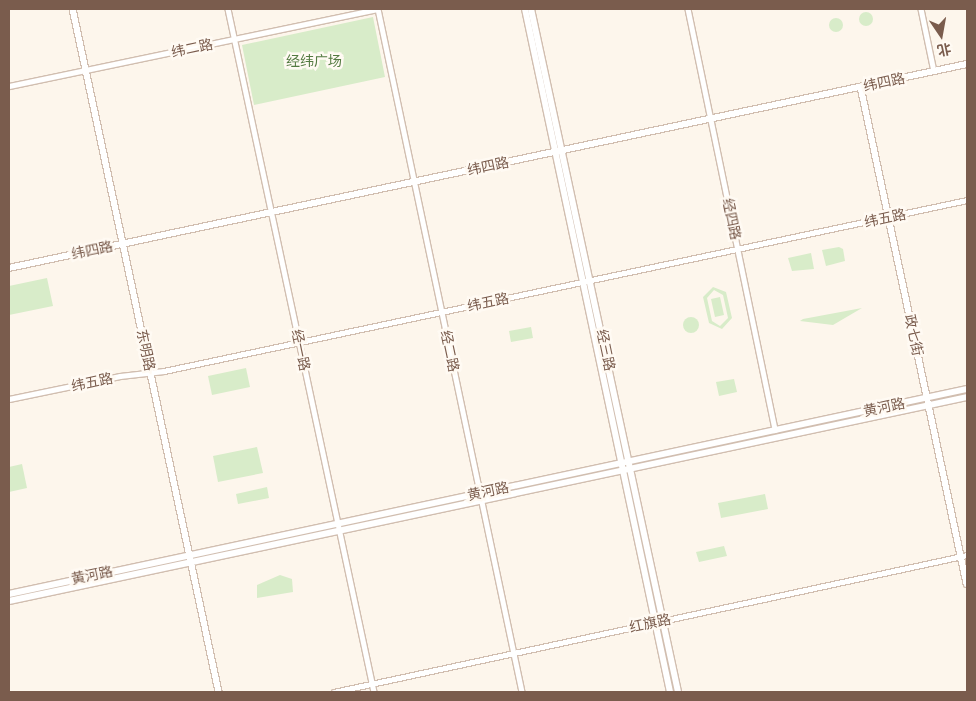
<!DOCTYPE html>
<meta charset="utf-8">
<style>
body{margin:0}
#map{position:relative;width:976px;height:701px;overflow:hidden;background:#fdf6ec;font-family:"DM Sans","Noto Sans SC",sans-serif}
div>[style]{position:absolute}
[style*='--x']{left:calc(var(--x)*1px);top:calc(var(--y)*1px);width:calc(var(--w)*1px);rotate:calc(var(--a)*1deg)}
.green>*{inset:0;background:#d8ecc9}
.round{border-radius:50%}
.roads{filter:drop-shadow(1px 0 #d1beb0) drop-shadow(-1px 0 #d1beb0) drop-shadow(0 1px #d1beb0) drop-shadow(0 -1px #d1beb0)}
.minor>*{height:4.5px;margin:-2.25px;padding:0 2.25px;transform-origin:2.25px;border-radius:2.25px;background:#fff}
.tertiary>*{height:5.5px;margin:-2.75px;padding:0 2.75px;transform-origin:2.75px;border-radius:2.75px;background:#fff}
.secondary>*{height:6px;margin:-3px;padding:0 3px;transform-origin:3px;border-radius:3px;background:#fff}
span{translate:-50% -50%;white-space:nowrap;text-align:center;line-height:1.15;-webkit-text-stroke:5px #fffaf3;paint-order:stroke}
.street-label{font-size:14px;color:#7a5c4d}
.park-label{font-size:14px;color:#537a41}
.frame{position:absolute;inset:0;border:10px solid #7a5c4d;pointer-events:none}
.north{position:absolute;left:916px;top:10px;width:50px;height:50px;-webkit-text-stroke:4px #fffaf3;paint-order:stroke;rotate:168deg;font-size:14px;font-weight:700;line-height:20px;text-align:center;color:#7a5c4d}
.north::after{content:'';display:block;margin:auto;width:18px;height:22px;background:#7a5c4d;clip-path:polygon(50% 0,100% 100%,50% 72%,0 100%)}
</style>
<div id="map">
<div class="green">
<div class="round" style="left:859px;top:12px;width:14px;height:14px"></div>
<div style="clip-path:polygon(373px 17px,385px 77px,254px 105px,242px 45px)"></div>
<div class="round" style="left:829px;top:18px;width:14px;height:14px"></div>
<div style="clip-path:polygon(839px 247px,843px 249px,845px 261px,826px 266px,822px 250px)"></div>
<div style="clip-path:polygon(811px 253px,814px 269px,792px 271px,788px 258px)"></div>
<div style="clip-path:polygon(47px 278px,53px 306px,9px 315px,9px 286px)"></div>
<div style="clip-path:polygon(evenodd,713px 287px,726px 292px,732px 318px,722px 329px,709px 323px,703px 297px,713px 287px,714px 290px,723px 295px,728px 318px,720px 326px,712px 321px,707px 298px,714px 290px)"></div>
<div style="clip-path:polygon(720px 297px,724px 315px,715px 317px,711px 299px)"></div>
<div style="clip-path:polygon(862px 308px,833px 325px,800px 321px,803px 319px)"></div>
<div class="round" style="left:683px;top:317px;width:16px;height:16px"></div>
<div style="clip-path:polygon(531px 327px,533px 338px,511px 342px,509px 331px)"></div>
<div style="clip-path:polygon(246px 368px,250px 387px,212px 395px,208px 376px)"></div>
<div style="clip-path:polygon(734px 379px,737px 392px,719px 396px,716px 382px)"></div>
<div style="clip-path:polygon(257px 447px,263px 473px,218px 482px,213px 456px)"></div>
<div style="clip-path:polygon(22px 464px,27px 488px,9px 492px,9px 467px)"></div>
<div style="clip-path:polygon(267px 487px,269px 498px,238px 504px,236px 494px)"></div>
<div style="clip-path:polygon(765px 494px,768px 509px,721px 518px,718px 503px)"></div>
<div style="clip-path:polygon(724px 546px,727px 556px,699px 562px,696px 552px)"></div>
<div style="clip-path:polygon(280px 575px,292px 579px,293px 592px,257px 598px,257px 585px)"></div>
</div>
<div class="roads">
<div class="minor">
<div style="--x:228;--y:9;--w:698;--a:77.93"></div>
<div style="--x:378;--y:9;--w:698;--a:78.09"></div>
<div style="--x:688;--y:9;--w:430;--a:78.3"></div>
<div style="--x:921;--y:9;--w:63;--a:78.2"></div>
<div style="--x:9;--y:86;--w:375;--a:-11.8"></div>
<div style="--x:9;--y:399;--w:113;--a:-11.7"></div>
<div style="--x:120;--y:376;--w:44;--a:-6.5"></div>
<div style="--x:164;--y:371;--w:821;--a:-12.02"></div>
<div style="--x:334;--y:692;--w:648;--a:-12.21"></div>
</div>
<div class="tertiary">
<div style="--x:73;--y:9;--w:698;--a:77.93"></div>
<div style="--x:861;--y:87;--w:508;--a:77.96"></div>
<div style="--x:9;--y:268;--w:979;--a:-12.02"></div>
</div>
<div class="secondary">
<div style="--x:525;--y:9;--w:698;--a:78.01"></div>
<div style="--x:531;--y:9;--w:699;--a:77.85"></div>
<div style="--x:9;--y:594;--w:980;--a:-12.08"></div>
<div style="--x:9;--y:601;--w:979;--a:-12.02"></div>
</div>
</div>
<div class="street-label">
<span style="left:192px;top:48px;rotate:-12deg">纬二路</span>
<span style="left:884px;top:82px;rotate:-12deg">纬四路</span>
<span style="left:488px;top:166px;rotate:-12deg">纬四路</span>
<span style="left:885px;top:218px;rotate:-12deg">纬五路</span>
<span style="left:732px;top:219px;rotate:78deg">经四路</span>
<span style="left:92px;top:250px;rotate:-12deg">纬四路</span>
<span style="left:488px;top:302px;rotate:-12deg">纬五路</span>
<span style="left:914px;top:335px;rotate:78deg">政七街</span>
<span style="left:146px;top:350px;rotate:78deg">东明路</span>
<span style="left:301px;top:350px;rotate:78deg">经一路</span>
<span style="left:606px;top:350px;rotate:78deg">经三路</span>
<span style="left:450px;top:351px;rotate:78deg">经二路</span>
<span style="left:92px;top:382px;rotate:-12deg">纬五路</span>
<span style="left:884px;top:407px;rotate:-12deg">黄河路</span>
<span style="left:488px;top:491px;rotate:-12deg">黄河路</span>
<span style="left:92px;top:575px;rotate:-12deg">黄河路</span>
<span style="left:650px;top:623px;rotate:-12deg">红旗路</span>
</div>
<div class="park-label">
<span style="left:314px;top:61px">经纬广场</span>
</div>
<div class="frame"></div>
<div class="north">北</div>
</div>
